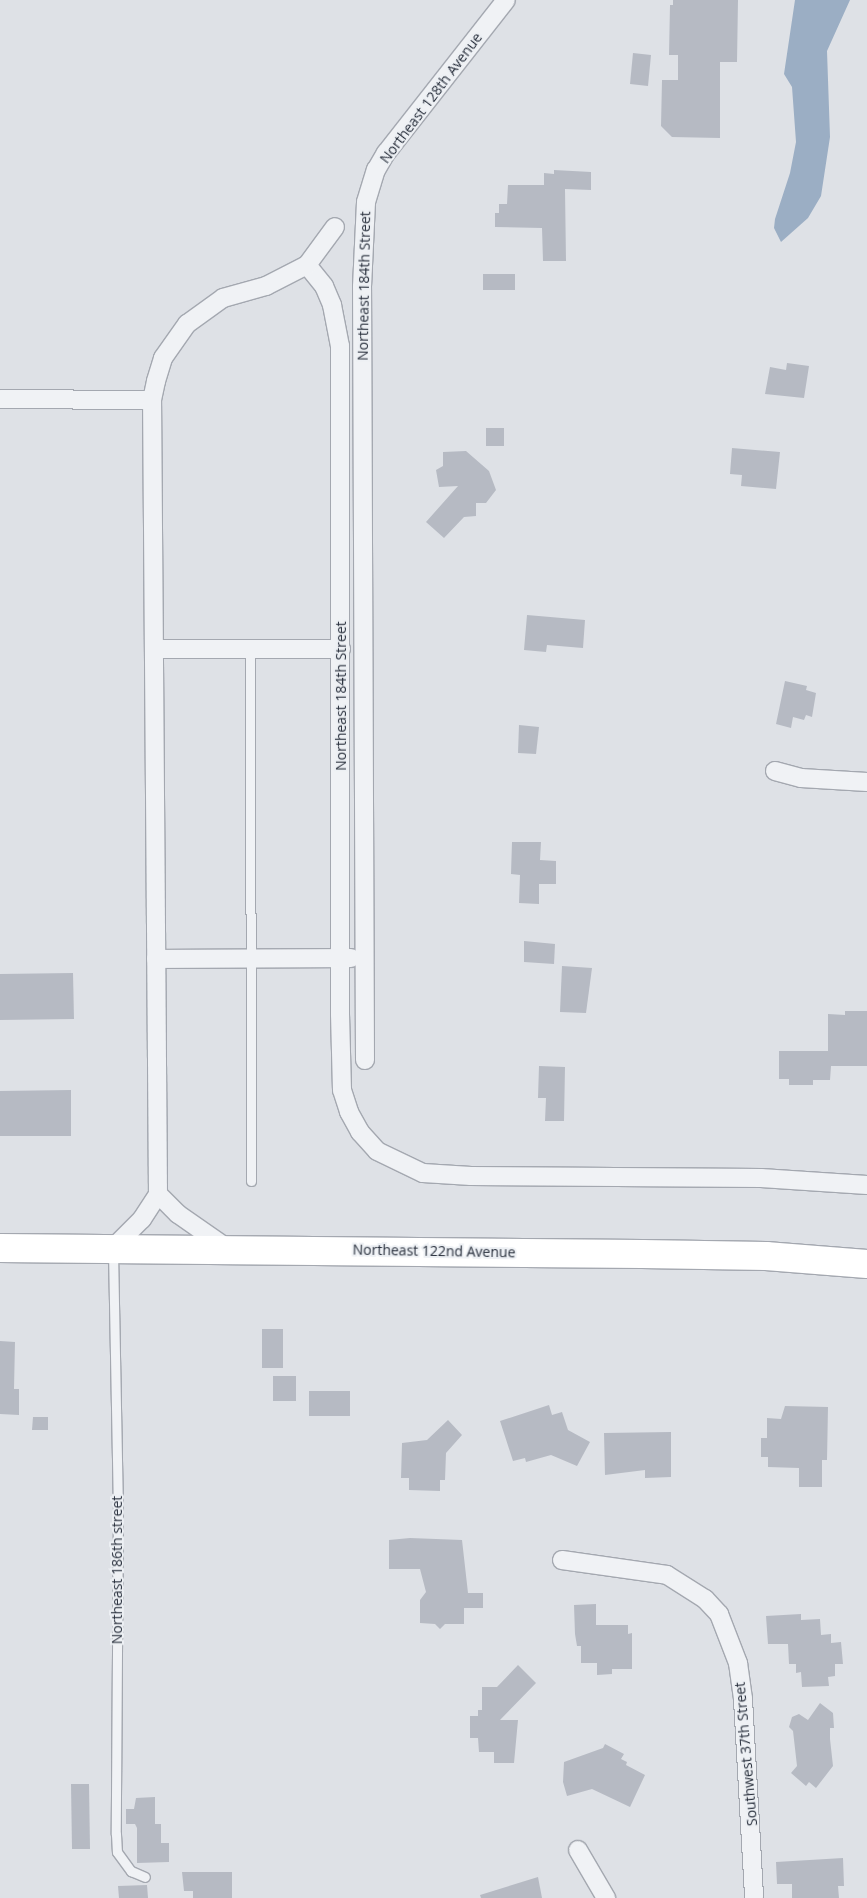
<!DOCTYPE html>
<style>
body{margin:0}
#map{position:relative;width:867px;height:1898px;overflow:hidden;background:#dee1e6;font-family:"Open Sans",sans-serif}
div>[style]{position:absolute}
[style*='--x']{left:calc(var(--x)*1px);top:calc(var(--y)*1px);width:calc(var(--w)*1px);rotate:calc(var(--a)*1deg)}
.water>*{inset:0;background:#9baec4}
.building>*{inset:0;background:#b6bac3}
.roads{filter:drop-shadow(1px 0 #a4a8b0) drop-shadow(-1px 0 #a4a8b0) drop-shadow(0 1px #a4a8b0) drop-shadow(0 -1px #a4a8b0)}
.service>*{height:9px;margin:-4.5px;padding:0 4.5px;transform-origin:4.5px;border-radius:4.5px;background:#f0f2f5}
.minor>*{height:18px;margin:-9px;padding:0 9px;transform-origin:9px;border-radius:9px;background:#f0f2f5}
.trunk>*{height:28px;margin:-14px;padding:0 14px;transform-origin:14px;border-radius:14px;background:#fff}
span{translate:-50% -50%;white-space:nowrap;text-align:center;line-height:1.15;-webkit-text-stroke:4px #edf0f4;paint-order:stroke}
.street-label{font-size:14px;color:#282f3c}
</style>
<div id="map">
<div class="water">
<div style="clip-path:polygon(795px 0,850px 0,827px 51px,830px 137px,821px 196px,808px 218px,781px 242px,774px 228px,775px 219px,790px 173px,796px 142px,792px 87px,784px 74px)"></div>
</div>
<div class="building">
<div style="clip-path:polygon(673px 0,738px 0,737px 62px,720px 62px,720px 138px,672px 137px,661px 126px,662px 80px,678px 80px,678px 55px,669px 55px,670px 5px,673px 5px)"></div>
<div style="clip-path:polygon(633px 53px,651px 55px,648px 86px,630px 84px)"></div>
<div style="clip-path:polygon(554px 170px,591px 172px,591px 190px,565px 189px,566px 261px,543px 261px,542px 228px,495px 227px,495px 213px,499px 213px,499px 204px,507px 204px,508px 185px,544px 185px,544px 173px,554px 174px)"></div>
<div style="clip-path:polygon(483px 274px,515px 274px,515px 290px,483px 290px)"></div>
<div style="clip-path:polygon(787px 363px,809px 366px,804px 398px,765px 394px,770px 367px,786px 370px)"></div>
<div style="clip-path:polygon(486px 428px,504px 428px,504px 446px,486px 446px)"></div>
<div style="clip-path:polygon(732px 448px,780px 452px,776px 489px,741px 486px,742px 475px,730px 474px)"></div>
<div style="clip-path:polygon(466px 451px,489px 471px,496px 490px,486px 503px,476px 503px,476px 516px,464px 517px,444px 538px,426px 522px,458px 486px,439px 487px,436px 470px,443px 466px,443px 452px)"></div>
<div style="clip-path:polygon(527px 615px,585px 620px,583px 648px,547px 645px,546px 652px,524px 650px)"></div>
<div style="clip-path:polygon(785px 681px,807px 686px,806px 690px,816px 693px,812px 717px,806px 715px,804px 720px,793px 717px,791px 728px,776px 724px)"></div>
<div style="clip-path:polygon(519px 725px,539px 727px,536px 754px,518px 753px)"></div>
<div style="clip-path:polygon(512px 842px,541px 842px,540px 860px,556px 861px,556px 884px,539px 884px,539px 904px,519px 903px,520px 875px,511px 874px)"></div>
<div style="clip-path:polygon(524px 941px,555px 944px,554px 964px,524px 962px)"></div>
<div style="clip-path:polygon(562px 966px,592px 968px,586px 1013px,560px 1012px)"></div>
<div style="clip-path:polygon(73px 973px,74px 1019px,0 1020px,0 974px)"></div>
<div style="clip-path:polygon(845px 1011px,867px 1011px,867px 1066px,831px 1066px,830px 1080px,813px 1080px,813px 1085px,789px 1085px,789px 1079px,779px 1079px,779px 1051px,828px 1051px,828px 1014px,845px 1015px)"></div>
<div style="clip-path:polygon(539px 1066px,565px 1067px,564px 1121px,545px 1121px,546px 1098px,538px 1098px)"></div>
<div style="clip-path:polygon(71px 1090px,71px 1136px,0 1136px,0 1091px)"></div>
<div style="clip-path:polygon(262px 1329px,283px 1329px,283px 1368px,262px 1368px)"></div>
<div style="clip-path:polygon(0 1341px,15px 1342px,14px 1389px,19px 1389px,19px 1415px,0 1414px)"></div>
<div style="clip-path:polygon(273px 1376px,296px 1376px,296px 1401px,273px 1401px)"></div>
<div style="clip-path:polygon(309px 1391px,350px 1391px,350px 1416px,309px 1416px)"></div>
<div style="clip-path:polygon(549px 1405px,552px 1415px,562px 1412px,568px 1430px,590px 1442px,577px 1466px,551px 1455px,526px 1462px,525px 1458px,513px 1461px,500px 1421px)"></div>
<div style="clip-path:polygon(785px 1406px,828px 1407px,827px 1460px,822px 1460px,822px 1487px,799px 1487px,799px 1468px,768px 1467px,768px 1457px,761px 1457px,761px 1438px,767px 1438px,767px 1418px,781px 1419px)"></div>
<div style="clip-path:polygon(33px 1417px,48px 1417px,48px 1430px,32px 1430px)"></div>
<div style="clip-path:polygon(448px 1420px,462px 1435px,446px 1453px,445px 1480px,440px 1480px,440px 1491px,409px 1490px,409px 1478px,401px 1478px,402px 1443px,427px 1440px)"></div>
<div style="clip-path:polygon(671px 1432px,671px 1477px,645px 1478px,645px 1470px,605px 1475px,604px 1433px)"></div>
<div style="clip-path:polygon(410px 1538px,462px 1540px,468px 1593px,483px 1593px,483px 1608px,464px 1608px,464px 1624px,445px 1624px,440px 1629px,435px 1624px,420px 1623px,420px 1600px,426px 1592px,420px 1569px,389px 1569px,389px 1540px)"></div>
<div style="clip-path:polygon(596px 1604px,596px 1625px,628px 1625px,628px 1634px,632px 1633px,632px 1669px,612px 1669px,612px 1674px,597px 1675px,597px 1663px,581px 1663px,581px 1646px,577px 1646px,575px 1634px,574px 1605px)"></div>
<div style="clip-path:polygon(801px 1614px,801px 1620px,820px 1619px,821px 1635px,831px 1634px,831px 1643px,841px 1642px,843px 1664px,835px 1664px,835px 1676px,828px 1677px,829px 1686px,802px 1687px,801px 1672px,796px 1673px,796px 1664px,789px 1664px,788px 1644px,768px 1644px,766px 1616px)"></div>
<div style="clip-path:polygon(518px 1665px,536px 1683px,500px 1720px,518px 1720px,514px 1763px,494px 1763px,494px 1752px,479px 1752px,478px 1738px,470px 1738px,470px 1716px,478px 1716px,478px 1710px,482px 1710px,482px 1687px,497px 1687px)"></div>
<div style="clip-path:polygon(820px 1703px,833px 1713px,834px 1728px,830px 1728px,830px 1739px,833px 1766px,816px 1788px,809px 1782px,806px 1786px,791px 1773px,797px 1766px,793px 1731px,789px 1727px,792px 1717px,799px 1714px,808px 1720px)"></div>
<div style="clip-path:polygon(605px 1744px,624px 1754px,621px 1759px,627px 1762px,626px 1765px,645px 1775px,630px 1807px,592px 1789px,567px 1796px,563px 1782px,564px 1762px,603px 1748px)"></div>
<div style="clip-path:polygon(71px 1784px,89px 1784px,90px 1849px,72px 1849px)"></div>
<div style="clip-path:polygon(155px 1797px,155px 1824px,161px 1824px,161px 1843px,169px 1843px,169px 1862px,137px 1863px,137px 1828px,135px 1824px,126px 1824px,126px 1809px,134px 1809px,136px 1798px)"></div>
<div style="clip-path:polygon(843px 1858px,844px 1886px,838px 1886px,839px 1898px,792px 1898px,792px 1884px,777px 1884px,776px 1862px)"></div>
<div style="clip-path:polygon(182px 1872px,232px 1872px,232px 1898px,193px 1898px,193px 1891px,184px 1891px)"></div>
<div style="clip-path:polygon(538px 1877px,542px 1898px,481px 1898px,480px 1895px)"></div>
<div style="clip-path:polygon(147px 1885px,148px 1898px,119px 1898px,118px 1886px)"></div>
</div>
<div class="roads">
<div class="service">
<div style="--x:250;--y:649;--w:532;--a:89.89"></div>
<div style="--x:113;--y:1251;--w:259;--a:88.9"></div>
<div style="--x:118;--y:1510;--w:324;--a:90.4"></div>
<div style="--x:116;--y:1834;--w:18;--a:87"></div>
<div style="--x:117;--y:1852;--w:24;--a:54"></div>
<div style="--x:131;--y:1871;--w:15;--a:23"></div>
</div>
<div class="minor">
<div style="--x:307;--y:265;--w:27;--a:51"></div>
<div style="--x:324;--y:286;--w:21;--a:67"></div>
<div style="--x:332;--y:305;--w:42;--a:79"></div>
<div style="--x:340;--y:346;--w:668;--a:90"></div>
<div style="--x:340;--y:1014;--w:76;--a:88.5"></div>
<div style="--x:342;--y:1090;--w:23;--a:72"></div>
<div style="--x:349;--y:1112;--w:23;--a:61"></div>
<div style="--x:360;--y:1132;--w:25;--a:48"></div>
<div style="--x:377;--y:1151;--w:51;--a:25.6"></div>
<div style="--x:423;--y:1173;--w:48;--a:3.6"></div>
<div style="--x:471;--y:1176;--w:290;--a:0.4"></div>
<div style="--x:761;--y:1178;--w:106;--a:3.8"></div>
<div style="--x:0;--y:399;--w:152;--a:0.4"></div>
<div style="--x:154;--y:649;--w:187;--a:0"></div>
<div style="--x:775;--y:771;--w:27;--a:15"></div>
<div style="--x:801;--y:778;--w:66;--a:3.5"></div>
<div style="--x:156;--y:959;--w:195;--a:-0.3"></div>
<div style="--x:365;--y:1060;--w:773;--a:-90.22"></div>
<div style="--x:362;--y:287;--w:85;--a:-87.3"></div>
<div style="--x:366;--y:202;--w:34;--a:-73"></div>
<div style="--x:376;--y:170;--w:20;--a:-60"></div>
<div style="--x:386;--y:153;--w:194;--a:-51.9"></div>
<div style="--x:158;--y:1194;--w:28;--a:45"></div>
<div style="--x:178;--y:1214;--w:61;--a:35"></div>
<div style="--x:113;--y:1248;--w:41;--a:-45"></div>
<div style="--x:142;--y:1219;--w:30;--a:-57"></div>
<div style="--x:158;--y:1194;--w:794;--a:-90.43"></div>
<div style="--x:152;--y:400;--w:19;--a:-78"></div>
<div style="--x:156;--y:381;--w:24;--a:-73"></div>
<div style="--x:163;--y:358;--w:42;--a:-54.8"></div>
<div style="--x:187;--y:324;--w:44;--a:-35.8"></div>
<div style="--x:223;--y:298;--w:45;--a:-15.6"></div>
<div style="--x:266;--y:286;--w:46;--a:-27.1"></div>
<div style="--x:307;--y:265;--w:47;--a:-53.6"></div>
<div style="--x:562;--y:1560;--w:106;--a:8.1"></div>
<div style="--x:667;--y:1575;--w:45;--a:32.3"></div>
<div style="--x:705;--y:1599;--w:21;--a:47"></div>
<div style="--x:719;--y:1614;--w:53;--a:68.8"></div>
<div style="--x:738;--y:1663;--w:36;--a:82"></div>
<div style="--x:743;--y:1699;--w:199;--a:86.8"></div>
<div style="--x:578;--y:1850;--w:56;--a:59.7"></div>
</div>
<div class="trunk">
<div style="--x:0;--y:1248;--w:642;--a:0.54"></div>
<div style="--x:642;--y:1254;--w:124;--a:0.9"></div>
<div style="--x:766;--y:1256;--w:101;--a:4.5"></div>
</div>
</div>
<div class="street-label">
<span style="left:431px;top:98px;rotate:-53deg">Northeast 128th Avenue</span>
<span style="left:364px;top:286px;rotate:-89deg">Northeast 184th Street</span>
<span style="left:341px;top:696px;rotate:-90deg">Northeast 184th Street</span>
<span style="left:434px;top:1251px;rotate:1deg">Northeast 122nd Avenue</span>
<span style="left:117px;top:1570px;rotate:-90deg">Northeast 186th street</span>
<span style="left:746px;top:1754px;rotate:-95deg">Southwest 37th Street</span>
</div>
</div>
